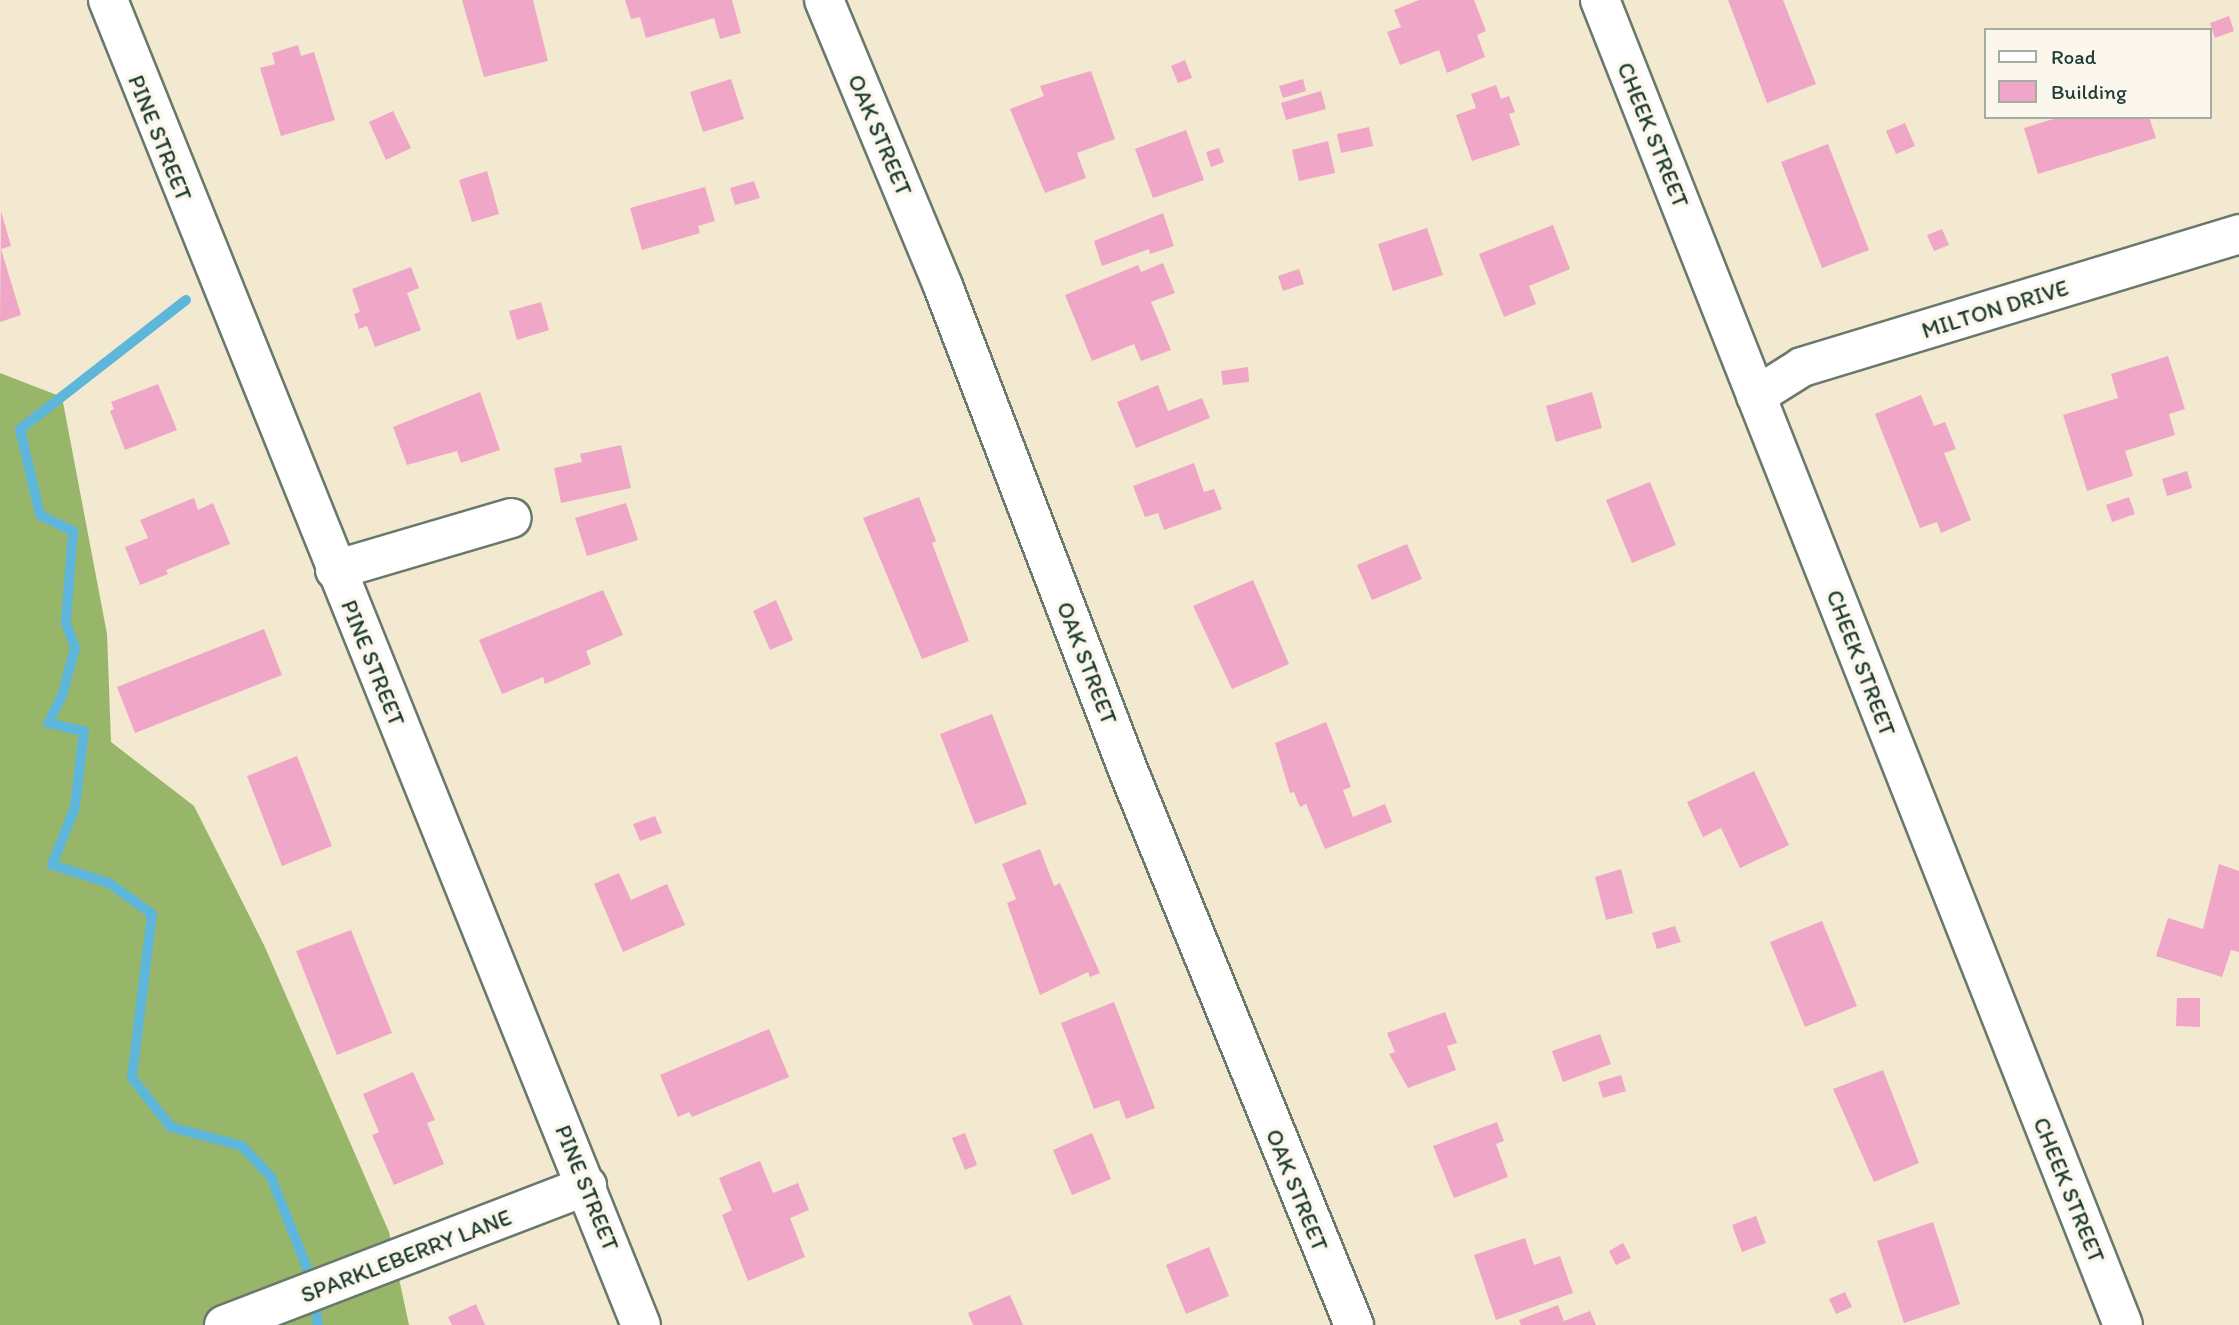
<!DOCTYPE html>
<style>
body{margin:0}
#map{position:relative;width:2239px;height:1325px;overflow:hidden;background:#f2e9d0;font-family:Itim,sans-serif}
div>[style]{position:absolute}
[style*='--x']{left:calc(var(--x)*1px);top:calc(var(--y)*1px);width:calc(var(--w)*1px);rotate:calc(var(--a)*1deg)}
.forest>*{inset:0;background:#98b669}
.stream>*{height:10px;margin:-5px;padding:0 5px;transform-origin:5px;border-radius:5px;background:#5eb6db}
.building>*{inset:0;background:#f0a6c6}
.roads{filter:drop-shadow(2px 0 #69796b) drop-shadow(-2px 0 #69796b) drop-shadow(0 2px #69796b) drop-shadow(0 -2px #69796b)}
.minor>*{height:38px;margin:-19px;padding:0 19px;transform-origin:19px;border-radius:19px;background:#fff}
span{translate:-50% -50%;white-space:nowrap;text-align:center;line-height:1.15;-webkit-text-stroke:7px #fbf7ec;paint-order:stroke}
.street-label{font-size:23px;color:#1f3d34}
.legend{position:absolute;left:1984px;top:28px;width:228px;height:91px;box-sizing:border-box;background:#fbf7ec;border:2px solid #a3ada2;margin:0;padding:9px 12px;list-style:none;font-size:21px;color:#1f3d34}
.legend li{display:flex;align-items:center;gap:14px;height:35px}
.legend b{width:35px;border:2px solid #a3ada2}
</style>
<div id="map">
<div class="forest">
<div style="clip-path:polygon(0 373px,62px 397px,107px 634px,111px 742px,194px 806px,264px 945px,389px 1232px,409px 1325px,0 1325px)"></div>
</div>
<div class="stream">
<div style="--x:186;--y:300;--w:210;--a:142.1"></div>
<div style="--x:20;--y:429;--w:88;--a:76.9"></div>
<div style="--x:40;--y:515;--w:37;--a:26"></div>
<div style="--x:73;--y:531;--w:92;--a:94.4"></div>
<div style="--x:66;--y:623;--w:27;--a:70"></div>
<div style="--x:75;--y:648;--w:50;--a:105.2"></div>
<div style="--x:62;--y:696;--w:30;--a:117"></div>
<div style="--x:48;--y:723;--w:37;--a:13"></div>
<div style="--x:84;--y:731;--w:77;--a:96.8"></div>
<div style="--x:75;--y:807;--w:62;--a:111.6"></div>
<div style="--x:52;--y:865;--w:60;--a:17.5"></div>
<div style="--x:109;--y:883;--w:53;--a:35.8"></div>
<div style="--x:152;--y:914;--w:165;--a:97"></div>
<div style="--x:132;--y:1078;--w:63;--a:51.5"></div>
<div style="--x:171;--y:1127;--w:73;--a:15"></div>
<div style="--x:242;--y:1146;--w:42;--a:46.9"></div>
<div style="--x:271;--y:1177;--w:98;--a:68.4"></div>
<div style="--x:316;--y:1313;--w:12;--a:81"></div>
</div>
<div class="building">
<div style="clip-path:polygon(462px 0,533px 0,548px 61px,484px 77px)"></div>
<div style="clip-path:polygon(625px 0,732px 0,741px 33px,720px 39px,714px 18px,646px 38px,640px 17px,631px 19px)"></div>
<div style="clip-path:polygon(1419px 0,1474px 0,1486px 31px,1477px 35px,1485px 57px,1447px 73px,1439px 50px,1400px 65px,1387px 32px,1401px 27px,1394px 10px)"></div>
<div style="clip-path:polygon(1728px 0,1783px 0,1816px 84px,1767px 103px)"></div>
<div style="clip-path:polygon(2229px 16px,2234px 31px,2215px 38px,2210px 23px)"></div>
<div style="clip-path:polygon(298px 45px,301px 56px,314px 52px,335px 120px,281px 136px,260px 68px,275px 64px,272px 53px)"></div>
<div style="clip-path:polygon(1185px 60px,1192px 78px,1178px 83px,1171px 66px)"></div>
<div style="clip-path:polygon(1091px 71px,1115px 139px,1077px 153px,1086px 178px,1045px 193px,1010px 109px,1044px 96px,1040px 86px)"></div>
<div style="clip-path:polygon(731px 79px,744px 119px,703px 132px,690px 92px)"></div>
<div style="clip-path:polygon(1303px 79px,1306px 91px,1283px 98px,1279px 86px)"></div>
<div style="clip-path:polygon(1496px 85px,1501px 99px,1509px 96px,1515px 112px,1509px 114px,1520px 145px,1472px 161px,1456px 115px,1476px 108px,1471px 94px)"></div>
<div style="clip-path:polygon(1321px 91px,1326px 109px,1286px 120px,1281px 103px)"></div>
<div style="clip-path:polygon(393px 111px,411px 148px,386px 160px,369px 122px)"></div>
<div style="clip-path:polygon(2060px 117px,2149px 117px,2156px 138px,2038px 174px,2024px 128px)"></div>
<div style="clip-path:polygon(1905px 123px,1915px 146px,1896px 154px,1886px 131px)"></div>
<div style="clip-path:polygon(1369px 127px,1373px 146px,1341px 153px,1337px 134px)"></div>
<div style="clip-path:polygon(1186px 130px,1204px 180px,1153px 198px,1135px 149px)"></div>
<div style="clip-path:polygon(1328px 141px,1335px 173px,1299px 181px,1292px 150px)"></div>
<div style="clip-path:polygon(1828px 144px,1869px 250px,1822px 268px,1781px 162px)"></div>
<div style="clip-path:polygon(1219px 148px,1224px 162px,1211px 167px,1206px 152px)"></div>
<div style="clip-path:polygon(487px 171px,499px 214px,472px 222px,459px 180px)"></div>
<div style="clip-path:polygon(754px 181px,760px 198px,735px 205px,730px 188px)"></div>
<div style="clip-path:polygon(705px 187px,715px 221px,698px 226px,700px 233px,642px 250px,630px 208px)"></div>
<div style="clip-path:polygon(1px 211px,11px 246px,1px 249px,21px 315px,0 322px)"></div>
<div style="clip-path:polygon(1163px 213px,1174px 246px,1150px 254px,1149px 249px,1102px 266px,1094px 241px)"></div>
<div style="clip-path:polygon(1553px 225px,1570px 269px,1529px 286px,1536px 304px,1504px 317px,1479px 254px)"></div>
<div style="clip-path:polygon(1427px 228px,1443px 275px,1393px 291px,1378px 244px)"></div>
<div style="clip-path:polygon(1942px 229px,1949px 245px,1934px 251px,1927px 235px)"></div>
<div style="clip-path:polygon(1163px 263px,1175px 293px,1151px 302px,1171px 350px,1141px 361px,1134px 344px,1092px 361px,1065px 295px,1138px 265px,1141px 272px)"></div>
<div style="clip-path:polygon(411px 267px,419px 288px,407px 293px,421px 330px,375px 347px,367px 326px,359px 329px,354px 314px,360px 312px,352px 289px)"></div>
<div style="clip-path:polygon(1299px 269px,1304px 284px,1283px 291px,1278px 276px)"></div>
<div style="clip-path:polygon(541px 302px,549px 330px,517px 340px,509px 311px)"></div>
<div style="clip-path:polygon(2168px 356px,2185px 409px,2169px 414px,2175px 435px,2125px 451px,2133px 476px,2087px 491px,2063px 415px,2118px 398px,2111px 374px)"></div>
<div style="clip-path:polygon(1248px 367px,1249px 382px,1223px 385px,1221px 371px)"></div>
<div style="clip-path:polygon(158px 384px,177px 430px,125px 450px,110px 411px,114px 409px,111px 402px)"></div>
<div style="clip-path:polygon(1158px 385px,1168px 411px,1202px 398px,1210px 418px,1136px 448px,1117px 402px)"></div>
<div style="clip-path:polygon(480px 392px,500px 450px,461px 463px,457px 451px,407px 465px,393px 427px)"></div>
<div style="clip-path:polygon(1592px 392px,1602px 428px,1556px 442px,1546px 406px)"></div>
<div style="clip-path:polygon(1921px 395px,1934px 426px,1945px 422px,1956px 449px,1944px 453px,1971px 520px,1941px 533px,1937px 522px,1920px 528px,1875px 414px)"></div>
<div style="clip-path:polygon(621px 445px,631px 488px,561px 503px,554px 468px,582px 462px,580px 454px)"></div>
<div style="clip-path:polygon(1194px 463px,1204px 492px,1214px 489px,1222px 509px,1164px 530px,1158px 513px,1145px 517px,1133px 486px)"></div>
<div style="clip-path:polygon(2187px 471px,2192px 488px,2167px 496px,2162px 479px)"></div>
<div style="clip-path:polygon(1650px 482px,1676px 545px,1632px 563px,1606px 500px)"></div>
<div style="clip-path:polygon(919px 497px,936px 541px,932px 543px,969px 641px,922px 659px,863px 518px)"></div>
<div style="clip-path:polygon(2129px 497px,2135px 514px,2112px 522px,2106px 505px)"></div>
<div style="clip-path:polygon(194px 498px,198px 510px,213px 503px,230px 544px,166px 570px,168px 574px,140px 585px,125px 547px,148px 538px,140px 520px)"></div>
<div style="clip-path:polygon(626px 503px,638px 540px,587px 556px,575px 518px)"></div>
<div style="clip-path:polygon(1407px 544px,1422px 579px,1372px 600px,1357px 565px)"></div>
<div style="clip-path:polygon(1253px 580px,1289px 664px,1232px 689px,1193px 606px)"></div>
<div style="clip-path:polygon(603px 590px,623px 635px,586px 651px,591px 664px,545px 684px,543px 677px,502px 694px,479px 640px)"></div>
<div style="clip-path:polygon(776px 600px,793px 640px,770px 650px,753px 611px)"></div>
<div style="clip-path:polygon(264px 629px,282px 675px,135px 733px,117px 687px)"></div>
<div style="clip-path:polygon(992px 714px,1027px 804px,975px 824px,940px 734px)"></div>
<div style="clip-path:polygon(1326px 722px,1351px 787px,1343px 790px,1353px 817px,1385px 804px,1392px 822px,1325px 849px,1306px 804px,1300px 807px,1294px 792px,1290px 793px,1275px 743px)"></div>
<div style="clip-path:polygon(297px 756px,332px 846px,282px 866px,247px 776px)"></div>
<div style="clip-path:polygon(1754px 771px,1789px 845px,1740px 868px,1721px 828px,1703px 837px,1687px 802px)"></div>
<div style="clip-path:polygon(655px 816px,662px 833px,640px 841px,633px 824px)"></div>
<div style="clip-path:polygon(1040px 849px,1054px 886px,1060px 883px,1100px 973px,1090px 977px,1088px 972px,1040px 995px,1007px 903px,1016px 899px,1002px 864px)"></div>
<div style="clip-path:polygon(2219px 864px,2239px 871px,2239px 952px,2231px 950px,2222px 977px,2156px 956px,2168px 918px,2203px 929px)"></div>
<div style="clip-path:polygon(1621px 869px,1633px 913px,1606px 920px,1595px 877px)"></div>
<div style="clip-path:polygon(619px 873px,631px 900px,667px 884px,685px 925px,623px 952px,594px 884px)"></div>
<div style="clip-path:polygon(1822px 921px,1857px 1006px,1805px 1027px,1770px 942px)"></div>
<div style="clip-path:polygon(1675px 926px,1681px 942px,1657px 949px,1652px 933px)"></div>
<div style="clip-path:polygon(351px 930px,392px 1033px,337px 1055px,296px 951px)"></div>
<div style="clip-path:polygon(2177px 998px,2200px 998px,2200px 1027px,2176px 1026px)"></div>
<div style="clip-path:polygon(1114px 1002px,1155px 1108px,1126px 1119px,1119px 1100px,1094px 1109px,1061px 1023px)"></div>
<div style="clip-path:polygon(1445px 1012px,1457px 1043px,1447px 1046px,1456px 1070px,1408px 1088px,1389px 1054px,1395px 1052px,1387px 1033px)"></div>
<div style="clip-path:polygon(769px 1029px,789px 1077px,692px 1117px,689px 1112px,678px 1117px,660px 1075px)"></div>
<div style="clip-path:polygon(1600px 1034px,1611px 1064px,1563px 1082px,1552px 1051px)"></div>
<div style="clip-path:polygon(1883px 1070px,1919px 1163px,1874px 1182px,1833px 1089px)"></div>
<div style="clip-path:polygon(413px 1072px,435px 1120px,427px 1123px,444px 1164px,394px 1185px,372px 1135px,379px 1132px,363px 1094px)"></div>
<div style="clip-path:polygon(1621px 1075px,1626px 1091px,1603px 1098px,1598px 1082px)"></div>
<div style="clip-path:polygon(1497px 1122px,1504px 1141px,1496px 1144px,1508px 1177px,1454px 1198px,1433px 1146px)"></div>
<div style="clip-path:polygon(965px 1133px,977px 1165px,965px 1170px,952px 1138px)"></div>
<div style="clip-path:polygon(1092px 1133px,1111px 1179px,1072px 1195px,1053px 1150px)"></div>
<div style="clip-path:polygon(760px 1161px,773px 1193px,798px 1183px,809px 1210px,790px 1218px,805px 1257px,748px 1281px,722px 1215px,732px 1210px,719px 1178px)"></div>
<div style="clip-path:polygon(1756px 1216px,1766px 1243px,1742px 1252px,1732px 1225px)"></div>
<div style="clip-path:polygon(1933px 1222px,1960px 1304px,1904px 1323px,1877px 1241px)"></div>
<div style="clip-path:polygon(1525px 1238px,1534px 1265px,1560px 1256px,1573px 1293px,1496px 1320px,1474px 1255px)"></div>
<div style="clip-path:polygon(1623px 1243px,1631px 1258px,1616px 1265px,1609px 1251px)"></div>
<div style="clip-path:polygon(1209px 1247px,1229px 1296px,1186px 1314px,1166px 1265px)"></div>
<div style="clip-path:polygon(1845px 1292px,1852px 1307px,1836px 1314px,1829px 1299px)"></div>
<div style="clip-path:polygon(1010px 1295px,1023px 1325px,973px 1325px,968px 1313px)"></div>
<div style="clip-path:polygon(476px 1304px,485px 1325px,452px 1325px,448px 1317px)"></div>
<div style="clip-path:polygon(1558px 1305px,1564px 1321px,1590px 1311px,1596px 1325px,1521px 1325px,1519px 1320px)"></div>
</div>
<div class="roads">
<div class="minor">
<div style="--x:108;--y:0;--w:1428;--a:68.09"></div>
<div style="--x:824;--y:0;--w:310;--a:67.4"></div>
<div style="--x:943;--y:286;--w:518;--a:69.08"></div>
<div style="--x:1128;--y:770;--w:599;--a:67.84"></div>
<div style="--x:1600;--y:0;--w:1424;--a:68.46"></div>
<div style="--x:1756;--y:396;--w:54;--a:-32.2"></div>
<div style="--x:1802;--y:367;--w:457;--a:-16.9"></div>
<div style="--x:335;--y:570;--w:184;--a:-16.4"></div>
<div style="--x:224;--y:1325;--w:389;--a:-21"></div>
</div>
</div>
<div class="street-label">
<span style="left:880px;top:135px;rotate:67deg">OAK STREET</span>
<span style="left:1653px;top:135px;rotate:68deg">CHEEK STREET</span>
<span style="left:160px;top:138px;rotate:68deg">PINE STREET</span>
<span style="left:1995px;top:309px;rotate:-17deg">MILTON DRIVE</span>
<span style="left:373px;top:663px;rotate:68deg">PINE STREET</span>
<span style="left:1087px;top:663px;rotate:69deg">OAK STREET</span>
<span style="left:1861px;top:663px;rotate:69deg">CHEEK STREET</span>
<span style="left:587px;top:1188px;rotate:68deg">PINE STREET</span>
<span style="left:1297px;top:1190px;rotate:68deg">OAK STREET</span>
<span style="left:2069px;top:1190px;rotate:68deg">CHEEK STREET</span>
<span style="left:406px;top:1256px;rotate:-21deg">SPARKLEBERRY LANE</span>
</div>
<ul class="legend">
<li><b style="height:9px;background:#fff"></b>Road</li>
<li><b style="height:19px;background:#f0a6c6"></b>Building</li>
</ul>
</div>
